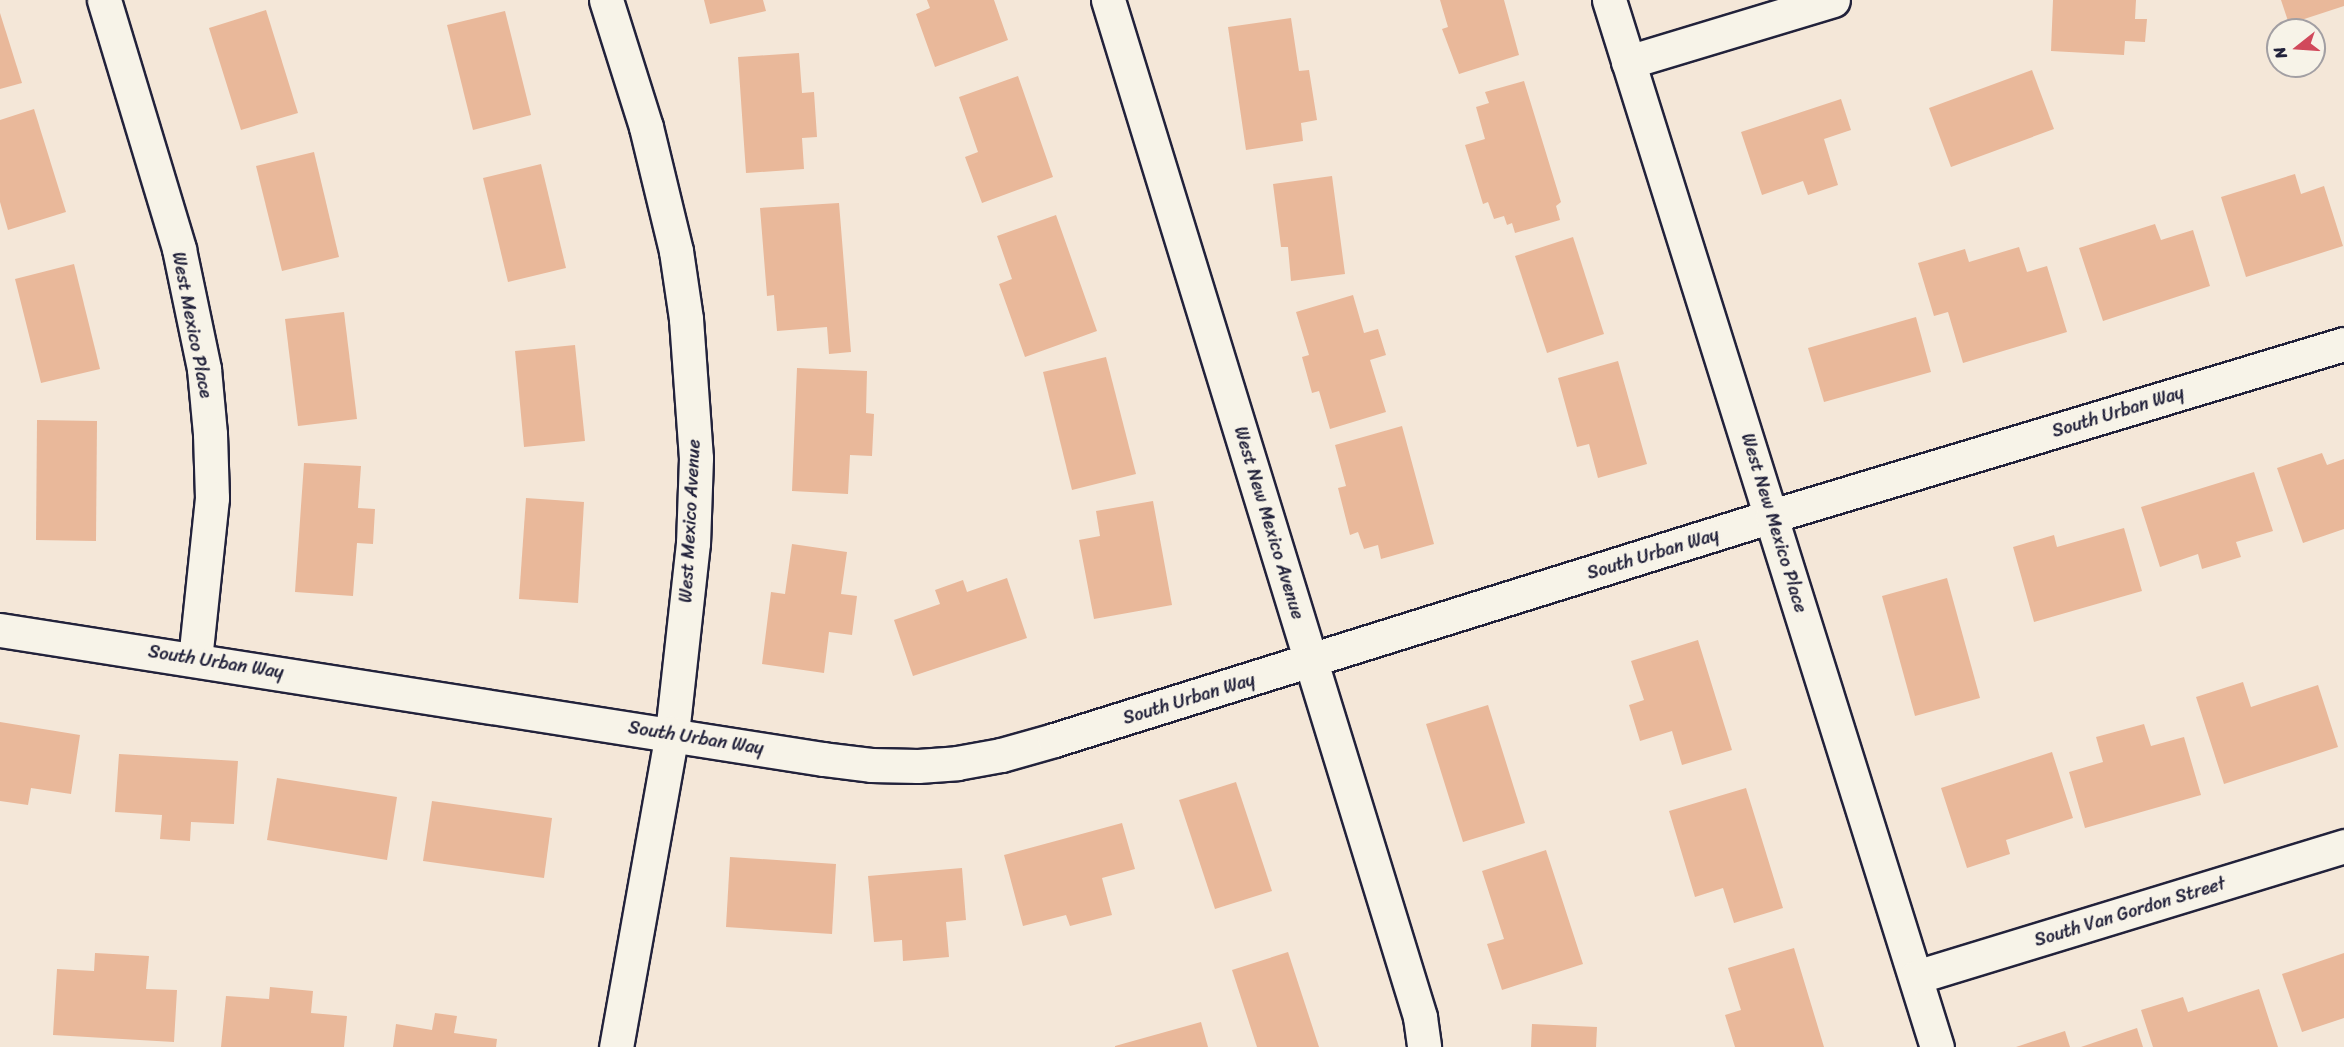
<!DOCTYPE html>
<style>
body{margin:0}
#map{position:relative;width:2344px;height:1047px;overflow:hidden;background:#f4e7d8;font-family:Sriracha,sans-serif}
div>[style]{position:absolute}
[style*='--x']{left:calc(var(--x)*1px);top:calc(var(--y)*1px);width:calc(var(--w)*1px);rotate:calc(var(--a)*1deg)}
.building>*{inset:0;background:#e9b89a}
.roads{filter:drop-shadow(2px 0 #22223b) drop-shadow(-2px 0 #22223b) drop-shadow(0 2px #22223b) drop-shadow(0 -2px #22223b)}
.minor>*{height:33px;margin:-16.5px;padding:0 16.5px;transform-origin:16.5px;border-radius:16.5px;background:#f7f3e8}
span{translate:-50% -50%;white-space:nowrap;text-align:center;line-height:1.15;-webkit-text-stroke:4.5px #f7f3e8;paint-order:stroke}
.street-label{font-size:18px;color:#22223b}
.north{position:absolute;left:2266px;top:18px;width:60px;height:60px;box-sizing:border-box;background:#f7f3e8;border:2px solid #a29fa3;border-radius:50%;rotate:253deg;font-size:16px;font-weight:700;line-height:24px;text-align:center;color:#22223b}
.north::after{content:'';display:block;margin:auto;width:21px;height:27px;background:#d1495b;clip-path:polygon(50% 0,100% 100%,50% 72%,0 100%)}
</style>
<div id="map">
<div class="building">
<div style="clip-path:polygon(704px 0,763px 0,766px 11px,710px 24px)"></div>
<div style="clip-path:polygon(927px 0,994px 0,1008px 40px,935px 67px,916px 14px,930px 8px)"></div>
<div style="clip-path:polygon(1440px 0,1504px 0,1519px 55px,1459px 74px,1442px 29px,1448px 27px)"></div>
<div style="clip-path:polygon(2053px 0,2136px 0,2135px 19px,2147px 19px,2145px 42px,2125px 41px,2124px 55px,2051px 51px)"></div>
<div style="clip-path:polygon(2281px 0,2344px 0,2344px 6px,2289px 24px)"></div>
<div style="clip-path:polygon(266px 10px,298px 113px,241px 130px,209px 28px)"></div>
<div style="clip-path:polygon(505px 11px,531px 115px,473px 130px,447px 25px)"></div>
<div style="clip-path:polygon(0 13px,22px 83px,0 89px)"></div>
<div style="clip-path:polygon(1291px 18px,1299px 71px,1309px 70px,1317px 120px,1301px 123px,1303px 141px,1246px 150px,1228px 27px)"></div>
<div style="clip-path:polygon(799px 53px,802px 93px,814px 92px,817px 137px,802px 138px,804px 169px,746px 173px,738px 57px)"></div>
<div style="clip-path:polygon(2032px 70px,2054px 129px,1951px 167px,1929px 108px)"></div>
<div style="clip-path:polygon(1018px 76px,1053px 177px,982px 203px,965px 157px,978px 152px,959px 97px)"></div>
<div style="clip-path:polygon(1524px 81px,1561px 202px,1556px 206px,1560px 220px,1515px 233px,1512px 223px,1507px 225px,1504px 216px,1494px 219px,1488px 202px,1483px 204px,1465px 145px,1485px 139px,1476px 107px,1489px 103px,1485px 92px)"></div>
<div style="clip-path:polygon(1841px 99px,1851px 130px,1824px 139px,1838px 185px,1808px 195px,1803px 181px,1762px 195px,1741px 132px)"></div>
<div style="clip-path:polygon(34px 109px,66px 212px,8px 230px,0 202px,0 120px)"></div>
<div style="clip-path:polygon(314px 152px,339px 257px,282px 271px,256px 166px)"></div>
<div style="clip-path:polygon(541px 164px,566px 268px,508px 282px,483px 178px)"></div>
<div style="clip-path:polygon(2295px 174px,2301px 194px,2324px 186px,2343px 246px,2246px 277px,2221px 197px)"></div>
<div style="clip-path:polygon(1332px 176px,1345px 274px,1291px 281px,1288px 247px,1281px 247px,1273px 184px)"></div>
<div style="clip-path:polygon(839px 203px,851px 352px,829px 354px,827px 327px,777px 331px,774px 295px,767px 296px,760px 208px)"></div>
<div style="clip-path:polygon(1056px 215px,1097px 331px,1025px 357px,999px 284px,1012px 279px,997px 236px)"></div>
<div style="clip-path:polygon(2155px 224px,2161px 240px,2193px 230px,2210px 286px,2103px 321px,2079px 248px)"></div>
<div style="clip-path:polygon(1573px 237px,1604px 334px,1547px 353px,1515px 256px)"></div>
<div style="clip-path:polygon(2019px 247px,2027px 272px,2047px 266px,2067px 332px,1963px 363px,1948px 312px,1934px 316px,1918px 263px,1965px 249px,1969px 262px)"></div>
<div style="clip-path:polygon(74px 264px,100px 369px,41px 383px,15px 279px)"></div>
<div style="clip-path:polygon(1353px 295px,1364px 333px,1378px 329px,1386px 355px,1370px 360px,1386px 412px,1330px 429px,1319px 391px,1312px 393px,1302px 357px,1309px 355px,1296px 312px)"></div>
<div style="clip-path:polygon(344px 312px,357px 419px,298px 426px,285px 319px)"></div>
<div style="clip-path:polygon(1916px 317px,1931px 372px,1824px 402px,1808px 348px)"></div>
<div style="clip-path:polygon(575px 345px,585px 441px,524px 447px,515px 351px)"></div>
<div style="clip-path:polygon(1106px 357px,1136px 474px,1072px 490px,1043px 372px)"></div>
<div style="clip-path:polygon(1618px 361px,1647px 464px,1598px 478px,1589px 444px,1577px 447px,1558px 378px)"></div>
<div style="clip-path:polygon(797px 368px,867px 371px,866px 413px,874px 414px,872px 456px,850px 455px,848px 494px,792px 491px)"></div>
<div style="clip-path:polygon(37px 420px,97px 421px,96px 541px,36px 540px)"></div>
<div style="clip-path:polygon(1402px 426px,1434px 544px,1381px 559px,1378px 545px,1364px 549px,1358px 532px,1350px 535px,1338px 488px,1346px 486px,1335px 445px)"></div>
<div style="clip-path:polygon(2322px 453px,2327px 465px,2344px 459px,2344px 529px,2303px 543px,2277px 468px)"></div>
<div style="clip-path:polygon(304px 463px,361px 466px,358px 508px,375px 509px,373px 544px,357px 543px,353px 596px,295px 592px)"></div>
<div style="clip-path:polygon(2254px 472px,2273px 531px,2236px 542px,2241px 557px,2202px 569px,2198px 554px,2160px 567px,2141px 507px)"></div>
<div style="clip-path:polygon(526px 498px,584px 502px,578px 603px,519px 599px)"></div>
<div style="clip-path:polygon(1153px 501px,1172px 605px,1094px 619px,1079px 540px,1100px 536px,1096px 511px)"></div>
<div style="clip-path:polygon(2124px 528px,2142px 591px,2034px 622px,2013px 547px,2054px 535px,2057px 547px)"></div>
<div style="clip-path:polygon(792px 544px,847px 552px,841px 594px,857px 596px,852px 635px,829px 632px,824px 673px,762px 664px,771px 592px,785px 594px)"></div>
<div style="clip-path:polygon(1007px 578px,1027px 638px,913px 676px,894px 620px,940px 604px,935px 590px,963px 580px,967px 592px)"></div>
<div style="clip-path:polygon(1947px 578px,1980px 698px,1915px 716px,1882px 596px)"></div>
<div style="clip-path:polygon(1698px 640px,1732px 750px,1682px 765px,1672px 731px,1640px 741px,1629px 705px,1644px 700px,1631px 661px)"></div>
<div style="clip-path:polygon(2243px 682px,2251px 707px,2318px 685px,2338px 747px,2224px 784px,2196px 697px)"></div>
<div style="clip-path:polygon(1488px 705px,1525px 823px,1463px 842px,1426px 724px)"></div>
<div style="clip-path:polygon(0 722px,80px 735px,71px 794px,31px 788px,28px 805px,0 801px)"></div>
<div style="clip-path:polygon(2144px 724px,2151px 746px,2184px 737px,2201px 795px,2085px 828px,2069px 772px,2103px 762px,2096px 737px)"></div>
<div style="clip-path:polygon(2052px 752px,2073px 818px,2006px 840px,2010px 854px,1967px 868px,1941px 788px)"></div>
<div style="clip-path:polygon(119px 754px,238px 761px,234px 824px,191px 822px,190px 841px,160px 839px,162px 815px,115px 812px)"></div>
<div style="clip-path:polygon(277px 778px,397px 797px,387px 860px,267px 840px)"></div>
<div style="clip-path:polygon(1236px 782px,1272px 891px,1215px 909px,1179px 800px)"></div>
<div style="clip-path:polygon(1746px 788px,1783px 908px,1734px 923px,1723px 888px,1695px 897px,1669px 811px)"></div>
<div style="clip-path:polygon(432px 801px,552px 818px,544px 878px,423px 861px)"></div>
<div style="clip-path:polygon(1122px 823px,1135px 869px,1102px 878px,1112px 915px,1070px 926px,1066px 915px,1023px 926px,1004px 855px)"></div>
<div style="clip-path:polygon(1546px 850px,1583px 964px,1502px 990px,1487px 944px,1504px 939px,1482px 871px)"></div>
<div style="clip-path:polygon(730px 857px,836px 864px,832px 934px,726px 927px)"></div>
<div style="clip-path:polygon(962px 868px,966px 920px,946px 922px,949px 957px,903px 961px,902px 940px,874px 942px,868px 876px)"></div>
<div style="clip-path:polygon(1794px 948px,1824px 1047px,1735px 1047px,1725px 1015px,1741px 1010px,1728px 968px)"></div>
<div style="clip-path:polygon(1288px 952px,1319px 1047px,1257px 1047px,1232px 970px)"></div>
<div style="clip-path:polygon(95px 953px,149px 956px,146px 989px,177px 990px,174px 1042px,53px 1035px,57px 969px,94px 971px)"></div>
<div style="clip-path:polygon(2344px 953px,2344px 1018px,2302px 1032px,2282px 974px)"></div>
<div style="clip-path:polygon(270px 987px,313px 991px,311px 1013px,347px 1016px,344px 1047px,221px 1047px,226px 996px,269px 999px)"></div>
<div style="clip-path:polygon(2259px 989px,2278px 1047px,2153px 1047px,2141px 1010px,2183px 997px,2188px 1012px)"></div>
<div style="clip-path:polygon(435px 1013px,457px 1016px,454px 1033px,497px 1039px,496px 1047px,393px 1047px,396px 1024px,432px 1030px)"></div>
<div style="clip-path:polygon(1201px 1022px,1208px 1047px,1115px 1047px,1115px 1046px)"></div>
<div style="clip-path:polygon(1532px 1024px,1597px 1027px,1596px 1047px,1531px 1047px)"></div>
<div style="clip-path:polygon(2137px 1028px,2143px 1047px,2081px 1047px)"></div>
<div style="clip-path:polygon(2065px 1031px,2070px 1047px,2016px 1047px)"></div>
</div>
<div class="roads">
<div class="minor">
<div style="--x:104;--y:0;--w:260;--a:73.2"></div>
<div style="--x:179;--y:249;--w:123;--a:78.2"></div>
<div style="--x:204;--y:369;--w:65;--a:84.7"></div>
<div style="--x:210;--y:434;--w:64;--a:88.2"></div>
<div style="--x:212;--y:498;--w:162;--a:96"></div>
<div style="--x:606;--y:0;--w:133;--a:72.5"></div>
<div style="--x:646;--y:127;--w:128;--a:76.4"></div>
<div style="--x:676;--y:251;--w:69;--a:81.6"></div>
<div style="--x:686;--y:319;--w:139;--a:85.9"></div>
<div style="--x:696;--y:458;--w:85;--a:92"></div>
<div style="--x:693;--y:543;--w:191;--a:96.3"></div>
<div style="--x:672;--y:733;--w:319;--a:100.1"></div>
<div style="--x:1108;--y:0;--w:1064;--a:72.94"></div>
<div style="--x:1420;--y:1017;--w:30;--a:82"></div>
<div style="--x:1609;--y:0;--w:1097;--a:72.61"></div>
<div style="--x:1628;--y:62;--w:214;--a:-16.8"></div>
<div style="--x:0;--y:630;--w:833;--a:8.91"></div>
<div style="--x:823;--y:759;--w:48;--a:7.1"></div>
<div style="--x:871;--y:765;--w:47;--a:1.2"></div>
<div style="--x:918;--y:766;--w:39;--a:-4"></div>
<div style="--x:957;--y:763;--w:45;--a:-10.3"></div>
<div style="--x:1001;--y:755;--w:55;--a:-15.8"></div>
<div style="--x:1054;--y:740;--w:752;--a:-17.33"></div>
<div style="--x:1772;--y:516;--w:597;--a:-16.74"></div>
<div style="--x:1916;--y:977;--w:448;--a:-17"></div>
</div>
</div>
<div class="street-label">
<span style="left:192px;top:325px;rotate:79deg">West Mexico Place</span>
<span style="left:2118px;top:412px;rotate:-17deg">South Urban Way</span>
<span style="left:690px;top:521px;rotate:-87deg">West Mexico Avenue</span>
<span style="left:1269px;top:523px;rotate:73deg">West New Mexico Avenue</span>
<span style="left:1774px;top:523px;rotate:73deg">West New Mexico Place</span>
<span style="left:1653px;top:554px;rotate:-17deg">South Urban Way</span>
<span style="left:216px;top:662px;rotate:9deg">South Urban Way</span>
<span style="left:1189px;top:699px;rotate:-17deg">South Urban Way</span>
<span style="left:696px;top:738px;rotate:9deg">South Urban Way</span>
<span style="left:2130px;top:912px;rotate:-17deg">South Van Gordon Street</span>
</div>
<div class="north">N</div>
</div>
